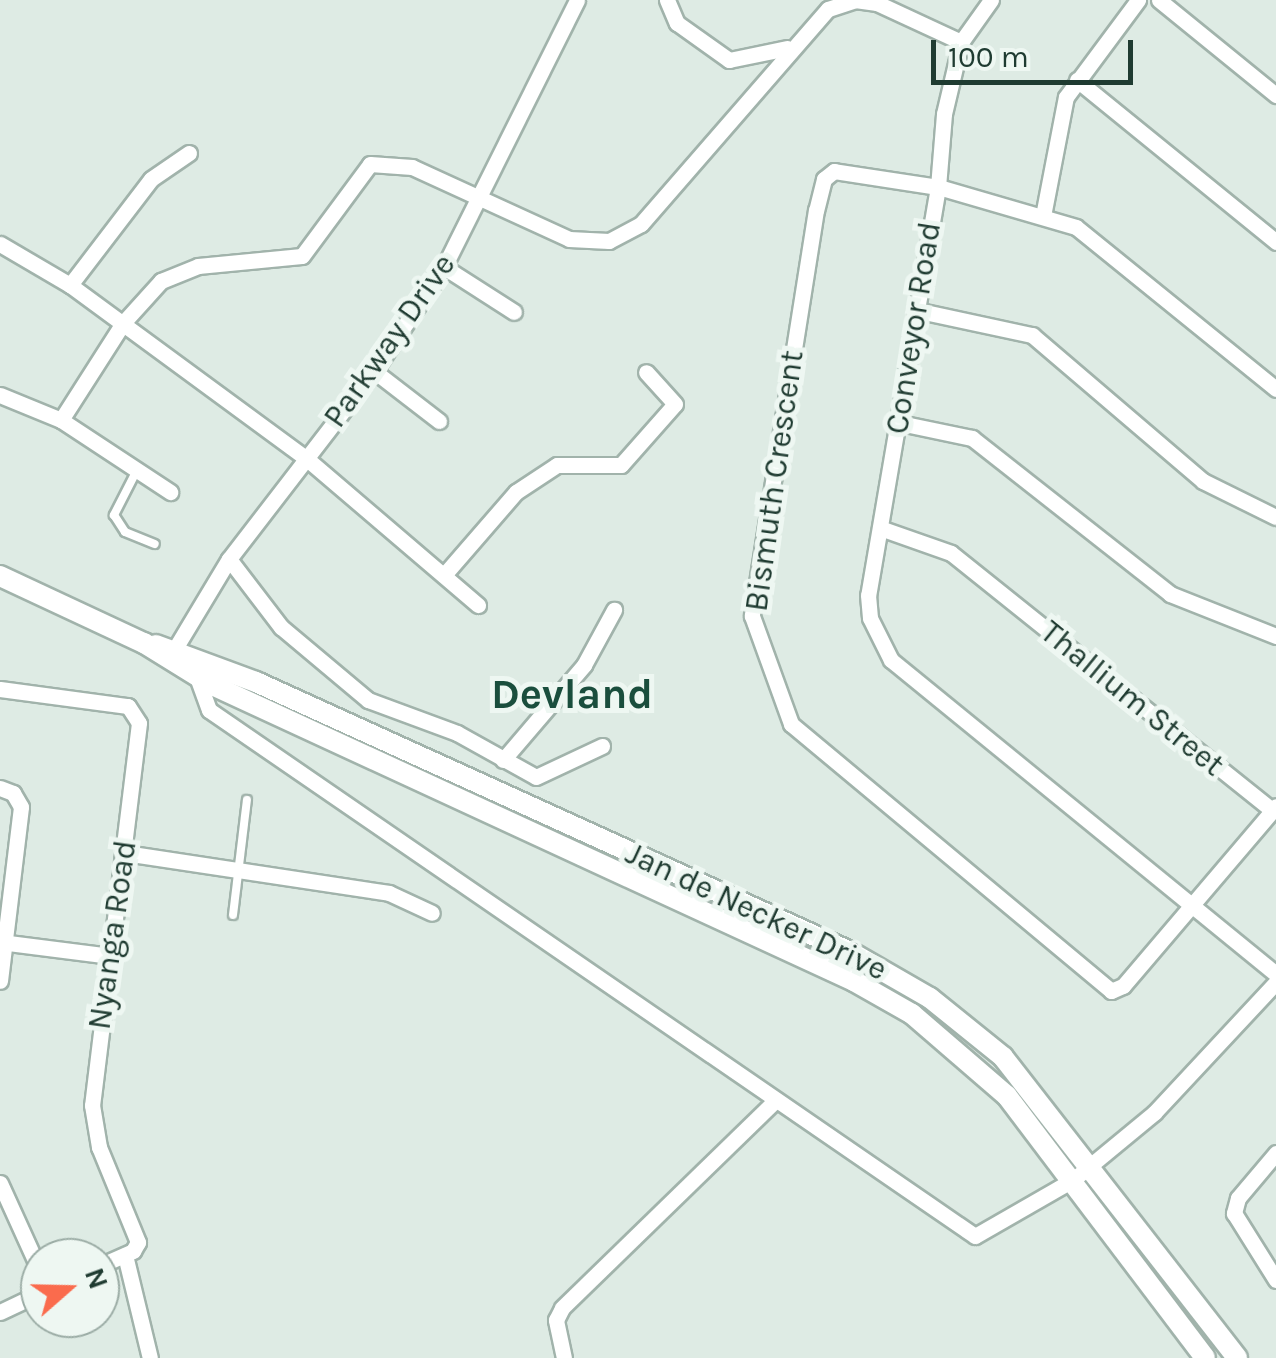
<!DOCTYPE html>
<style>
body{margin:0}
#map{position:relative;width:1276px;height:1358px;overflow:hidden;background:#deebe4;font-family:Karla,sans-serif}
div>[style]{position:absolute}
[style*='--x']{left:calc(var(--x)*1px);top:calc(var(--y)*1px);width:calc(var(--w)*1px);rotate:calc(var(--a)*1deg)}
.roads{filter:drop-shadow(2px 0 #a1b3ab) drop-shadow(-2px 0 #a1b3ab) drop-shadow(0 2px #a1b3ab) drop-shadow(0 -2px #a1b3ab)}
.lane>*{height:8px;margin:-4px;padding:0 4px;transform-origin:4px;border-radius:4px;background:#fff}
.street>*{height:15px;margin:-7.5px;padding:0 7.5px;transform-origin:7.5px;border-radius:7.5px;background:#fff}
.secondary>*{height:20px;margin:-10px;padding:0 10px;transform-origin:10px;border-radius:10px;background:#fff}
span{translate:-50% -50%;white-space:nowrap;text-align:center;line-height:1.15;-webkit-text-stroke:10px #eef7f2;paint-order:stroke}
.street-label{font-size:32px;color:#1f3b31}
.district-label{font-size:42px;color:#1a4e3d;font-weight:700}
.north{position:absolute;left:20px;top:1238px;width:100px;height:100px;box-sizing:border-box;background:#eef7f2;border:2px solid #9baca5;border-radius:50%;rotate:70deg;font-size:28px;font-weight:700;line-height:40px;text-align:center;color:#1f3b31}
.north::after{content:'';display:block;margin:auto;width:35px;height:45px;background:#fa6b4d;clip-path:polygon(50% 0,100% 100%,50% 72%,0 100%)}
.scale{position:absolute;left:931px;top:40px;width:202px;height:45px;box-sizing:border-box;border:5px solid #1f3b31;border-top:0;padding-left:12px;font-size:30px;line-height:35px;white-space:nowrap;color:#1f3b31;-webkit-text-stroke:8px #eef7f2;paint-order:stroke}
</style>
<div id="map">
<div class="roads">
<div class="lane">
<div style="--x:137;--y:470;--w:51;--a:117.1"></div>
<div style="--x:114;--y:515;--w:20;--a:57"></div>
<div style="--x:125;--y:532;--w:32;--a:22"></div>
<div style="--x:233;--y:915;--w:116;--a:-83.1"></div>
</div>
<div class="street">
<div style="--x:667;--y:0;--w:25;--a:67"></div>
<div style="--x:677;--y:23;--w:64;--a:35.4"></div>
<div style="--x:729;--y:60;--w:59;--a:-11.7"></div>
<div style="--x:991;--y:0;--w:52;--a:125.5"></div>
<div style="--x:961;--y:42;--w:74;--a:103.3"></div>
<div style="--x:944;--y:114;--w:73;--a:94.7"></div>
<div style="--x:938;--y:187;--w:414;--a:99.7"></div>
<div style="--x:868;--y:595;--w:23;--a:85"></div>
<div style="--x:870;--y:618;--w:47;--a:63.4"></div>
<div style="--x:891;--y:660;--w:497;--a:39.2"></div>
<div style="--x:1159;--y:0;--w:151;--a:39.1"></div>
<div style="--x:1077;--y:80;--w:257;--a:39.1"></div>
<div style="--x:1043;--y:216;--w:121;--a:-79.1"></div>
<div style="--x:1066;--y:97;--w:121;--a:-53.4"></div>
<div style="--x:0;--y:244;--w:81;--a:30.4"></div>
<div style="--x:70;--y:285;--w:294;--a:36.3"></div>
<div style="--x:307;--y:459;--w:225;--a:40.5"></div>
<div style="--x:444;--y:267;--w:83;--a:32.7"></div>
<div style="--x:70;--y:285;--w:133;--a:-52.6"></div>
<div style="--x:151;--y:179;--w:46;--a:-34.4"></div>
<div style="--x:915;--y:310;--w:120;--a:12.1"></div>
<div style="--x:1032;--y:335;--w:225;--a:40.5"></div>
<div style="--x:1203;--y:481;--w:81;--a:26.3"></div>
<div style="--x:374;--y:371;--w:82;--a:37.6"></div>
<div style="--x:1276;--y:389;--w:257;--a:-141"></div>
<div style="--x:1076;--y:227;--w:144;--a:-163.8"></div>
<div style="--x:938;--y:187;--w:105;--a:-171.3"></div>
<div style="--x:834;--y:171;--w:13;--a:141"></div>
<div style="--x:824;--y:179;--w:32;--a:104"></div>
<div style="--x:816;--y:210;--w:411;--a:99"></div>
<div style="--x:752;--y:616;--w:115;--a:70.1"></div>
<div style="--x:791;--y:724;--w:417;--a:39.8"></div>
<div style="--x:1111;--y:991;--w:13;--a:-23"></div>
<div style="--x:1123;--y:986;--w:236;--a:-49.6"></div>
<div style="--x:0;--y:395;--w:66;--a:22.3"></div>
<div style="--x:61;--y:420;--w:131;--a:33.4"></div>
<div style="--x:61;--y:420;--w:115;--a:-57.4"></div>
<div style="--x:123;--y:323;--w:57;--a:-47.9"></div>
<div style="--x:161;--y:281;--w:40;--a:-22"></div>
<div style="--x:198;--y:266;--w:104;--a:-5.5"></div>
<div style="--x:302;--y:256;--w:114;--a:-53.5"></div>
<div style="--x:370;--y:164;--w:42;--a:4.1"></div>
<div style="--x:412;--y:167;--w:173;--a:24.6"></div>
<div style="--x:569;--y:239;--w:40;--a:2.9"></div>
<div style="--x:609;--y:241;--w:36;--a:-28"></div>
<div style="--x:641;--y:224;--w:285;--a:-49"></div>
<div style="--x:828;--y:9;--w:28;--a:-18"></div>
<div style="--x:855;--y:0;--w:22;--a:8"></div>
<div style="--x:877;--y:3;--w:93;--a:24.9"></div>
<div style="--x:900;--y:423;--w:74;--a:11.8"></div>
<div style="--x:972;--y:438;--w:252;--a:38.2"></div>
<div style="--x:1170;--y:594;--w:114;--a:21.6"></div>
<div style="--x:880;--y:528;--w:75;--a:19.4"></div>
<div style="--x:951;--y:553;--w:413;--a:38.7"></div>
<div style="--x:229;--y:559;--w:86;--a:52.6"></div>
<div style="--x:281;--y:627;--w:114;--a:40"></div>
<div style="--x:368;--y:700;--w:95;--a:20.3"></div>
<div style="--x:457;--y:733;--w:90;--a:29.1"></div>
<div style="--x:536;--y:777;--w:73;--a:-25.2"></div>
<div style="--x:444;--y:575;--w:110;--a:-49.1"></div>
<div style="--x:516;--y:492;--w:49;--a:-33.4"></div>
<div style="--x:557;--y:465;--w:64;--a:0"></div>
<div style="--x:621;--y:465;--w:81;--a:-48.5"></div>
<div style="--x:675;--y:404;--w:43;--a:-132.2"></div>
<div style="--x:170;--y:657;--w:114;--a:-59"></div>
<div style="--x:229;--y:559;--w:237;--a:-52.4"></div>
<div style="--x:374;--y:371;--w:125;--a:-56.1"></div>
<div style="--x:444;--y:267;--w:298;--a:-63.5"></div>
<div style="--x:197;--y:677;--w:35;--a:70"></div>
<div style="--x:209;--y:710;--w:929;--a:34.48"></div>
<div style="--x:975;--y:1236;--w:114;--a:-29.9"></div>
<div style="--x:1074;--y:1179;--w:104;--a:-39.5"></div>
<div style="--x:1154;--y:1113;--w:179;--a:-47"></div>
<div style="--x:0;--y:689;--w:129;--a:7.6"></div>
<div style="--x:128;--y:706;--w:20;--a:57"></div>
<div style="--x:139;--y:723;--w:385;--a:97"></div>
<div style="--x:92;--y:1105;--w:43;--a:80.5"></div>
<div style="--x:99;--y:1147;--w:103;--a:67.7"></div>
<div style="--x:138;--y:1242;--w:10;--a:119"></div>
<div style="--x:133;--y:1251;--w:36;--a:156"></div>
<div style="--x:503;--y:760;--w:125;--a:-49.5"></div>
<div style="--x:584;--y:665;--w:63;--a:-61.4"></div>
<div style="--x:0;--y:788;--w:14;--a:21"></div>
<div style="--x:13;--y:793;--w:16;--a:60"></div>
<div style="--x:21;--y:807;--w:175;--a:96.9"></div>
<div style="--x:125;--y:853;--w:267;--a:8.6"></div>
<div style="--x:389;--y:893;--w:47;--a:24.9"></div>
<div style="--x:0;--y:942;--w:112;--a:7.2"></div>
<div style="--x:1276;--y:1153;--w:59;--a:130.2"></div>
<div style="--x:1238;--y:1198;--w:16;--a:105"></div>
<div style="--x:1234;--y:1213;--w:79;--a:57.9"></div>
<div style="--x:0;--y:1183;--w:97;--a:65.6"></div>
<div style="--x:125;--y:1255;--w:106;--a:76.4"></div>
<div style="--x:0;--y:1312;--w:44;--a:-25.4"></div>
<div style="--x:564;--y:1358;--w:39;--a:-102"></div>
<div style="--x:556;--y:1320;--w:13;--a:-63"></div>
<div style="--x:562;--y:1308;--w:297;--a:-44.2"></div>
</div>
<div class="secondary">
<div style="--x:0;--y:576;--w:159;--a:25"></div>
<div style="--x:144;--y:643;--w:78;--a:31.8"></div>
<div style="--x:210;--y:684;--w:709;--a:24.76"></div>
<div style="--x:854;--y:981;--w:67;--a:29.6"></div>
<div style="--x:912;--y:1014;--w:125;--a:40.8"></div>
<div style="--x:1007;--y:1096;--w:328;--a:52.9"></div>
<div style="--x:156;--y:645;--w:107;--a:20.3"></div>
<div style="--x:256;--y:682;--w:652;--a:24.44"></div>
<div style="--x:850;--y:952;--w:92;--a:29.9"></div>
<div style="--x:930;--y:998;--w:94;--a:38.9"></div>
<div style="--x:1003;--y:1057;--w:381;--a:52.1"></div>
</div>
</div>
<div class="street-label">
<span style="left:914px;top:328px;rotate:-81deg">Conveyor Road</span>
<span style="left:390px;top:341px;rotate:-55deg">Parkway Drive</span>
<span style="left:775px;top:481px;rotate:-82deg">Bismuth Crescent</span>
<span style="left:1132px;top:699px;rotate:39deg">Thallium Street</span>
<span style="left:756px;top:912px;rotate:25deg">Jan de Necker Drive</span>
<span style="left:113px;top:935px;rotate:-82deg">Nyanga Road</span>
</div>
<div class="district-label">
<span style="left:572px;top:694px">Devland</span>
</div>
<div class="north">N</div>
<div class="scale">100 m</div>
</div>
